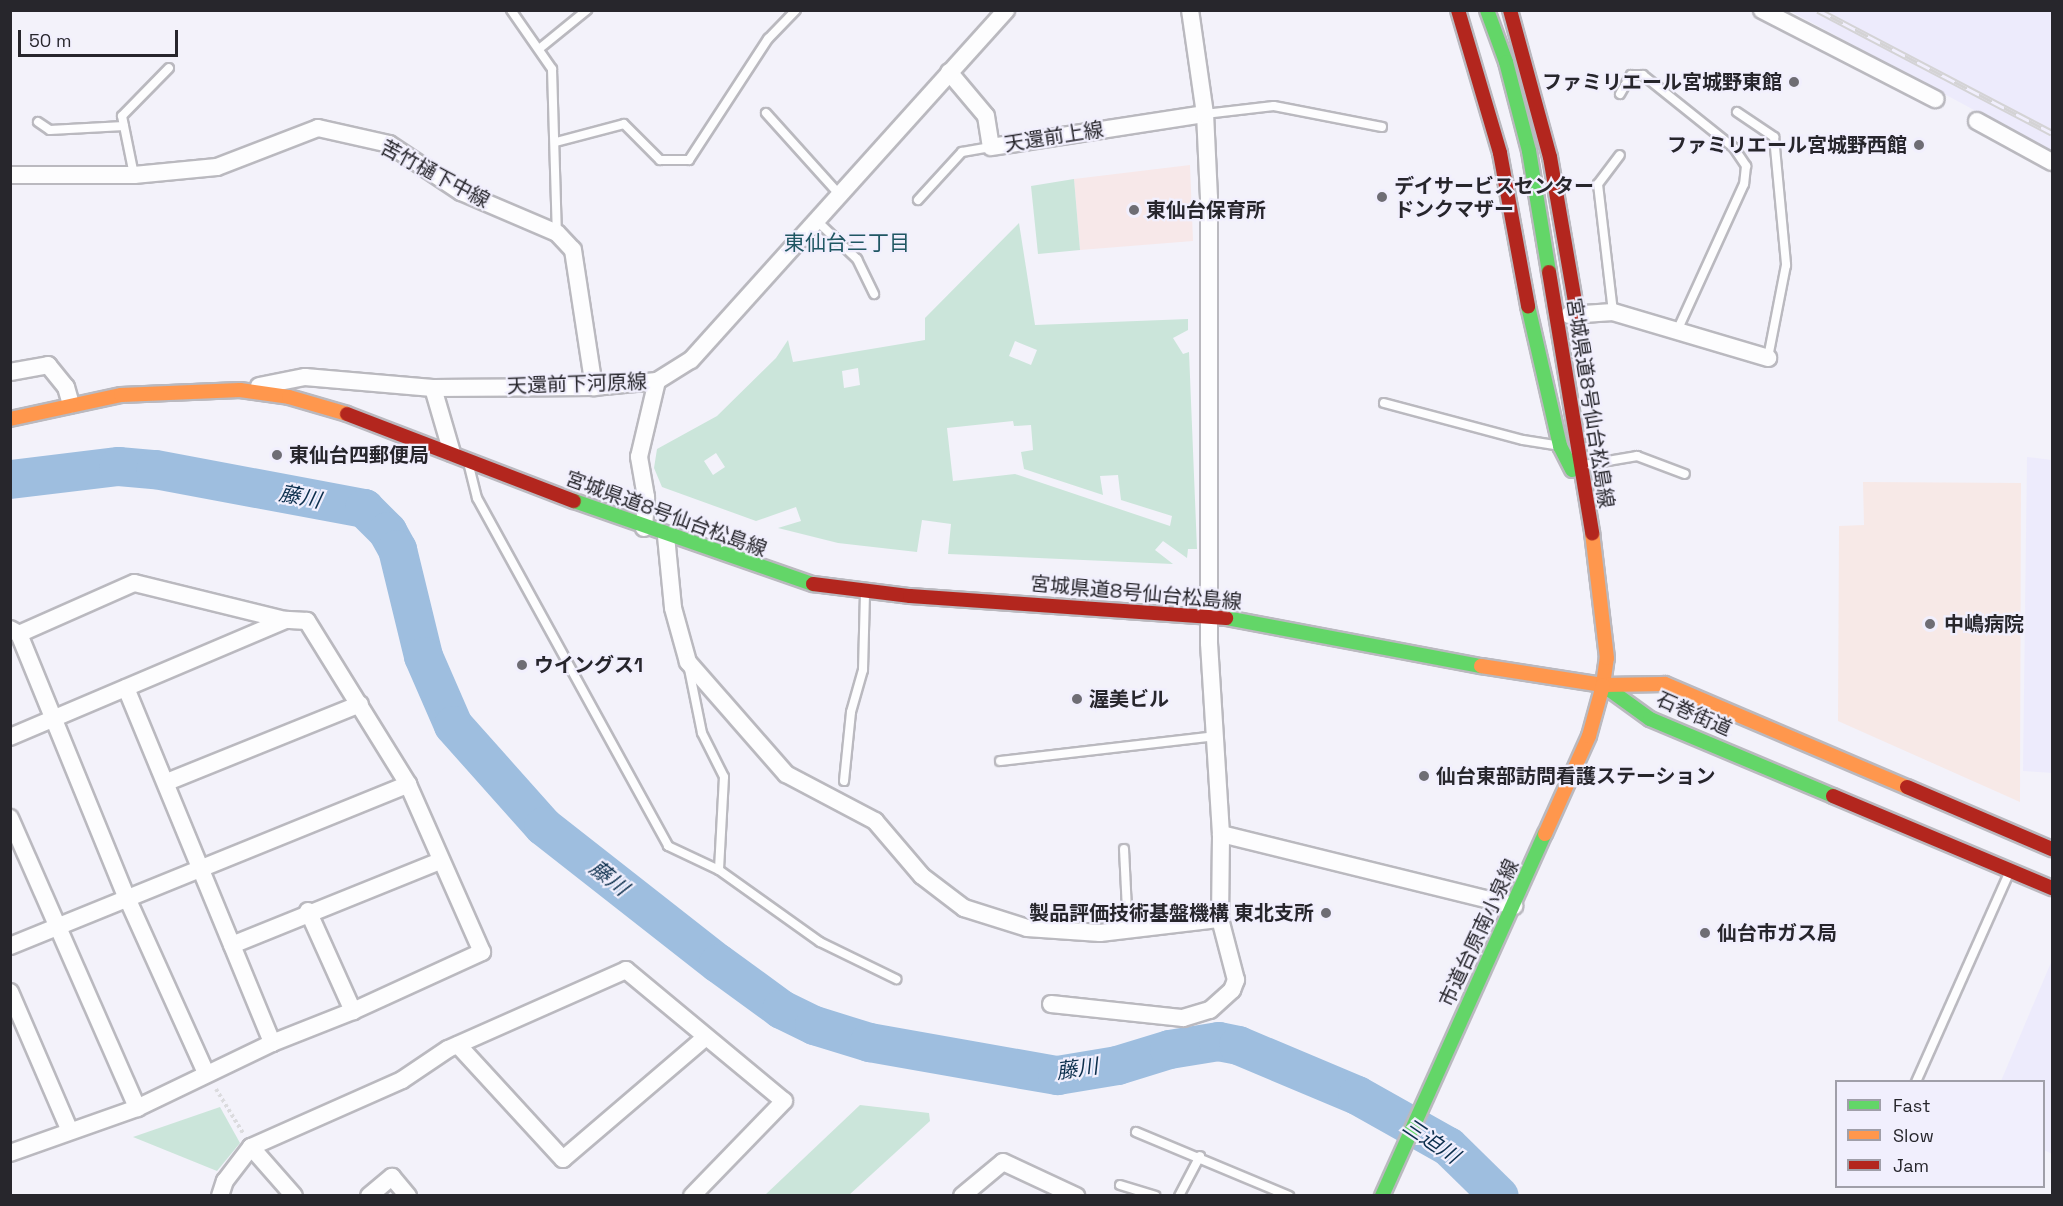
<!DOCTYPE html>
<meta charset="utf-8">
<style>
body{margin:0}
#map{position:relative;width:2063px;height:1206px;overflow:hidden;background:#f3f2fa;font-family:"Space Grotesk","Noto Sans JP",sans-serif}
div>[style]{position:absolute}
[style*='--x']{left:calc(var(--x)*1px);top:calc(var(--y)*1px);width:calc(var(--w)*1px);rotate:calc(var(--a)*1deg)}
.built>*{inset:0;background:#edebfc}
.education>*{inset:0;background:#f7e8e9}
.medical>*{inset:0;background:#f7e9e7}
.green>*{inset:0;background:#cbe5da}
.river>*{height:39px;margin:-19.5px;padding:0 19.5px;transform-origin:19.5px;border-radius:19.5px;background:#9ebedf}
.path>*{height:4px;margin-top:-2px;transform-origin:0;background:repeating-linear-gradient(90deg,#dbdbde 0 3px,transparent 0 6px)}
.roads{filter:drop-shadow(2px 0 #bab9bf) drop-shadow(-2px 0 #bab9bf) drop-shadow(0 2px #bab9bf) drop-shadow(0 -2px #bab9bf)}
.lane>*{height:8px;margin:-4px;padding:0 4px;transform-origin:4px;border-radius:4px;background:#fdfdfe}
.street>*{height:16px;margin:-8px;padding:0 8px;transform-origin:8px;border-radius:8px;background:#fdfdfe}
.fast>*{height:14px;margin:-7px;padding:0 7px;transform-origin:7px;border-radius:7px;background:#63d668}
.slow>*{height:14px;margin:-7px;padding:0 7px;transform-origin:7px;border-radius:7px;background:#ff974d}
.jam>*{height:14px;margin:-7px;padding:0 7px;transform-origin:7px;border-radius:7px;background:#b3261e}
.rail>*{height:7px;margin-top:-3.5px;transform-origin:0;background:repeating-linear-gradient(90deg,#f1effd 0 14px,#d4d3d5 0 28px);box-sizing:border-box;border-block:2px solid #d4d3d5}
.dots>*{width:16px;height:16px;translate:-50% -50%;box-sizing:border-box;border:3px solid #f1effd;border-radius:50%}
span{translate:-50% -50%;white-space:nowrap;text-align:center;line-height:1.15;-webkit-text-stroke:4.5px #f1effd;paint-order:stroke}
.poi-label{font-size:20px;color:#27262c;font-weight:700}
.right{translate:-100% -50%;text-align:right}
.left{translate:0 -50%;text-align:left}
.street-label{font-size:20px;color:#27262c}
.neighbourhood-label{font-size:21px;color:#205763}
.water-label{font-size:21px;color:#0b2e4c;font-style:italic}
.frame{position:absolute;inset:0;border:12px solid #27262c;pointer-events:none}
.legend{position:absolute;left:1835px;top:1080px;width:210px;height:108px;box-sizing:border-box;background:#f1effd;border:2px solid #a09fa9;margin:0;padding:8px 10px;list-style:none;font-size:18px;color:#27262c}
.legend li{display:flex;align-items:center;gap:12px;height:30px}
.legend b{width:30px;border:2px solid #a09fa9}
.scale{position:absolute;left:18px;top:30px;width:160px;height:27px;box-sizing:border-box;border:3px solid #27262c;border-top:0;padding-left:8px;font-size:18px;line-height:21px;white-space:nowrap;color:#27262c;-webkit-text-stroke:4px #f1effd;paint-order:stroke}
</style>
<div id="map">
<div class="built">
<div style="clip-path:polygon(1790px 11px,2052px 11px,2052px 152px)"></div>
<div style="clip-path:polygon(2027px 457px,2052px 460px,2052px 773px,2023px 771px)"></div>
<div style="clip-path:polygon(2052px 960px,2052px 1154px,2044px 1150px,2044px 1082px,2001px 1081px)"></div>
</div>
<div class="education">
<div style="clip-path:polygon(1190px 165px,1193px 241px,1080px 250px,1074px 179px)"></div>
</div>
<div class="medical">
<div style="clip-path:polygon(1863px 482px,2021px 483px,2020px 802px,1838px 721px,1839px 526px,1864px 525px)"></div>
</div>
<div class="green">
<div style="clip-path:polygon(1074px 179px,1080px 250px,1038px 254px,1031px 186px)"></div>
<div style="clip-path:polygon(evenodd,1019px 223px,1035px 325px,1188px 319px,1188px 330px,1173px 338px,1183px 354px,1189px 352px,1197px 549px,1188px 549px,1187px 558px,1163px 541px,1155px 550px,1173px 564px,948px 554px,951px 524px,922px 520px,917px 552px,838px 543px,778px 528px,801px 521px,796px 507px,756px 521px,662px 487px,654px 468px,657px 449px,717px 416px,776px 358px,788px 340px,793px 362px,925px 340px,925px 318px,1019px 223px,1015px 341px,1037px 350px,1031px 365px,1009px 356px,1015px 341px,1019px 223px,858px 368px,860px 385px,844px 388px,842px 371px,858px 368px,1019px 223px,1013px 421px,1014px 426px,1031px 425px,1033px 450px,1021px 452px,1024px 469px,1103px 495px,1100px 476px,1118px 475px,1121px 500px,1172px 516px,1170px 526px,1015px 474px,953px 481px,947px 428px,1013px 421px,1019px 223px,716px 453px,725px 467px,713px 475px,704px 461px,716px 453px)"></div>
<div style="clip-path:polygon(860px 1105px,929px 1113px,930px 1121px,849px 1195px,765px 1195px)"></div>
<div style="clip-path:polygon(220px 1107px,240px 1143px,217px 1171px,133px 1137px)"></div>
</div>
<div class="river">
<div style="--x:10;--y:479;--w:109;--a:-6.9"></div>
<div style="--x:118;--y:466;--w:37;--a:5"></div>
<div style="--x:155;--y:469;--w:213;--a:10.6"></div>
<div style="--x:364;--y:508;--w:33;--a:45"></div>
<div style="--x:387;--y:531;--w:21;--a:61"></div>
<div style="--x:397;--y:549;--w:110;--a:76.3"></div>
<div style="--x:423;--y:656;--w:75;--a:66.5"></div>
<div style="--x:453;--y:725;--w:135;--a:48.3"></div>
<div style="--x:543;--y:826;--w:222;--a:38.1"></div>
<div style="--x:718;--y:963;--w:78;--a:36.1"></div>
<div style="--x:781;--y:1009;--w:37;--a:26"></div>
<div style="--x:814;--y:1025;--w:58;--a:17.2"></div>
<div style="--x:869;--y:1042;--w:191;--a:10"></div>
<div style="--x:1057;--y:1075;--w:61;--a:-9.5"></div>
<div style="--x:1117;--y:1065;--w:54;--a:-17.1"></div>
<div style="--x:1169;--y:1049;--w:50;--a:-9.3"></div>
<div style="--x:1218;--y:1041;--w:20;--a:11"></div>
<div style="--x:1238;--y:1045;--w:129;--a:22.8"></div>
<div style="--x:1357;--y:1095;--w:104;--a:29.3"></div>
<div style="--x:1448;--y:1146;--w:71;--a:44.4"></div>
</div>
<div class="path">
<div style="--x:216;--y:1089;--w:52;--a:58.5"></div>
</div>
<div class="roads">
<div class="lane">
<div style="--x:511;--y:10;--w:72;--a:55.2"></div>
<div style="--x:552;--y:69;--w:164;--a:88.3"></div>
<div style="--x:539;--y:49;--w:62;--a:-39.1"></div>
<div style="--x:1620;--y:94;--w:22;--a:-60"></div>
<div style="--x:1631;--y:75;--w:12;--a:0"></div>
<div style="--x:1643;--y:75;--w:117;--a:38.7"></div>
<div style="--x:1734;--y:148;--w:22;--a:56"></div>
<div style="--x:1746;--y:166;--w:18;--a:96"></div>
<div style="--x:1744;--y:184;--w:162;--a:114.5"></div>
<div style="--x:1737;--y:112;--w:45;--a:34"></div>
<div style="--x:1774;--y:137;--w:129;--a:84.6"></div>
<div style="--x:1786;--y:265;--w:95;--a:101"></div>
<div style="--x:766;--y:113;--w:109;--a:48"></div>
<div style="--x:1205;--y:114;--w:69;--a:-6.6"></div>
<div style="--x:1274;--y:106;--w:110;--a:11"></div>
<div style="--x:38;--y:122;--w:14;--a:34"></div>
<div style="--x:50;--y:130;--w:74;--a:-3.1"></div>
<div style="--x:556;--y:142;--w:70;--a:-14.8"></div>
<div style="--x:624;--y:124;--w:51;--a:45"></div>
<div style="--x:660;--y:160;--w:29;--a:0"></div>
<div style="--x:689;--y:160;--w:145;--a:-56.9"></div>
<div style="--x:768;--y:39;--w:40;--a:-46"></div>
<div style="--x:134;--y:175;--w:60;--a:-101.5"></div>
<div style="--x:122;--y:116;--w:67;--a:-45.6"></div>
<div style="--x:918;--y:200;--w:65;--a:-47.5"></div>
<div style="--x:962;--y:152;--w:29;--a:-10"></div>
<div style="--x:816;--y:220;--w:57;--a:43.6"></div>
<div style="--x:857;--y:259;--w:39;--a:64"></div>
<div style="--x:1613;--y:312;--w:129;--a:-96.7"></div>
<div style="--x:1598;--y:184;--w:36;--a:-53"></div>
<div style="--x:1384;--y:403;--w:144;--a:14.9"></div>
<div style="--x:1523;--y:440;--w:32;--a:9"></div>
<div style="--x:1584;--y:465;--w:54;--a:-9.6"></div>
<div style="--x:1637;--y:456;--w:51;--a:20.6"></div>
<div style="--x:469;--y:466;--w:33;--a:76"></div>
<div style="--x:477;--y:498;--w:397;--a:61.2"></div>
<div style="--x:668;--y:846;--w:56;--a:25.2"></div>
<div style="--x:689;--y:669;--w:65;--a:78.5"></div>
<div style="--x:702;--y:733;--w:49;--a:63.4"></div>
<div style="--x:724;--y:777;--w:93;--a:93.1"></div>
<div style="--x:719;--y:870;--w:124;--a:35.5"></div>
<div style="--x:820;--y:942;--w:85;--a:26"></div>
<div style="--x:1000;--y:761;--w:216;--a:-6.6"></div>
<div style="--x:844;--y:781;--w:69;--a:-84.2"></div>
<div style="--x:851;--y:712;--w:44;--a:-74.1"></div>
<div style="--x:863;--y:670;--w:76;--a:-88.5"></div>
<div style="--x:1124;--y:849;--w:81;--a:87.2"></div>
<div style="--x:1916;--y:1082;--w:231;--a:-66"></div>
<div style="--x:1136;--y:1132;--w:166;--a:22.7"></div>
<div style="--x:1120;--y:1185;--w:37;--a:17"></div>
<div style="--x:1179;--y:1196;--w:45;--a:-62.3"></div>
</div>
<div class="street">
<div style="--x:1762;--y:10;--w:195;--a:27.2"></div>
<div style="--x:949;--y:72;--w:57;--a:49.9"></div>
<div style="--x:986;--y:116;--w:31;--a:81"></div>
<div style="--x:991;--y:147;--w:217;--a:-8.8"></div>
<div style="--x:1977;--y:121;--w:85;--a:28.7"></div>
<div style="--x:10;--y:175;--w:124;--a:0"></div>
<div style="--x:134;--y:175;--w:83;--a:-5.5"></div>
<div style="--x:217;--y:167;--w:108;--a:-21.1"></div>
<div style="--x:318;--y:128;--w:73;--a:12.7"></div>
<div style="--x:389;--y:144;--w:87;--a:33.7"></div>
<div style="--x:461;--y:192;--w:104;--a:23.1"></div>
<div style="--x:557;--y:233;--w:23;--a:47"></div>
<div style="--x:573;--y:250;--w:139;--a:81.3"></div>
<div style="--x:1569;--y:315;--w:44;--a:-3.9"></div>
<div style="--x:1613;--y:312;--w:162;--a:16.5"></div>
<div style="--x:10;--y:372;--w:39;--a:-10"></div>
<div style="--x:48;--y:365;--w:28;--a:51"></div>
<div style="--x:66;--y:387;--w:18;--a:74"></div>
<div style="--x:259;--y:386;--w:47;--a:-11.1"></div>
<div style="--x:305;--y:377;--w:128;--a:4.9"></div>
<div style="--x:433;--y:388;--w:161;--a:-0.4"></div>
<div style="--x:594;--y:387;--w:63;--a:-5.4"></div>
<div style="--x:657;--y:381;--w:40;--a:-32"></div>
<div style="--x:691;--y:360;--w:471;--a:-48"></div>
<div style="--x:433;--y:388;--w:68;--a:73.7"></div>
<div style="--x:644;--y:528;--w:31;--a:-86"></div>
<div style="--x:646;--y:497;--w:41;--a:-99.9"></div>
<div style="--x:639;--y:457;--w:78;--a:-76.7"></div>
<div style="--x:666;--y:536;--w:72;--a:84.4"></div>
<div style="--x:673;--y:608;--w:56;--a:74.5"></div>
<div style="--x:688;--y:662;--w:149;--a:48.8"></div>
<div style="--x:786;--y:774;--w:101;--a:27.8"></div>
<div style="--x:875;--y:821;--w:72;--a:49.5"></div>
<div style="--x:922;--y:876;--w:53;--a:37.3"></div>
<div style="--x:964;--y:908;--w:66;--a:17.6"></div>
<div style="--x:1027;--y:928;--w:73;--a:3.9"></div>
<div style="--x:1100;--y:933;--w:121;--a:-6.7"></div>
<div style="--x:10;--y:629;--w:10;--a:29"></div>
<div style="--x:19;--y:634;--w:285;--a:67.8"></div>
<div style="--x:127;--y:898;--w:192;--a:65.7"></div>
<div style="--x:126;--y:688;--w:384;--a:67.6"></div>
<div style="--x:10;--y:737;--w:299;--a:-23"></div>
<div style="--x:167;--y:782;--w:208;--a:-22"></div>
<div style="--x:10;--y:818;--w:317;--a:66.3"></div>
<div style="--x:1221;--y:834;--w:302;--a:13.8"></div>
<div style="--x:308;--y:911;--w:110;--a:65.8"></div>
<div style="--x:232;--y:945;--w:224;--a:-22"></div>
<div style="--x:10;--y:946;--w:430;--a:-22.1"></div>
<div style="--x:10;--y:992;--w:151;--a:66.7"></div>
<div style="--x:1051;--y:1004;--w:133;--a:6.1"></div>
<div style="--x:1183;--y:1018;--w:28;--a:-17"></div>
<div style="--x:1210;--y:1010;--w:30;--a:-42"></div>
<div style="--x:1232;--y:990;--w:11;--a:-68"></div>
<div style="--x:1236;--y:980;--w:63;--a:-104.7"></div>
<div style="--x:1220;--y:919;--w:85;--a:-89.3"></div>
<div style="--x:1221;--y:834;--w:191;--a:-93.6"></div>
<div style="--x:1209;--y:643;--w:445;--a:-90"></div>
<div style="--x:1209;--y:198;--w:84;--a:-92.7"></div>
<div style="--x:1205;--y:114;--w:105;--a:-98.2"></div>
<div style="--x:458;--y:1045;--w:155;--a:47.4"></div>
<div style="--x:563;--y:1159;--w:188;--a:-40.5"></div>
<div style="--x:251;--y:1147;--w:165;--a:-23.9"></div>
<div style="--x:402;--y:1080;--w:55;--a:-34"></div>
<div style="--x:448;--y:1049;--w:195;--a:-23.9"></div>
<div style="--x:626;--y:970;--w:205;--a:39.7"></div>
<div style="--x:784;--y:1101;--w:132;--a:134.1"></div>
<div style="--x:10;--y:1153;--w:135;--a:-19.5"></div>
<div style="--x:137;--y:1108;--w:150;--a:-25.7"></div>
<div style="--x:272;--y:1043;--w:87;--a:-21.6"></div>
<div style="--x:353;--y:1011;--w:142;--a:-24.6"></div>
<div style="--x:482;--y:952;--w:184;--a:-113.8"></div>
<div style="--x:408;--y:784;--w:192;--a:-121.8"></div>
<div style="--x:307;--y:621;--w:22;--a:-177"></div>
<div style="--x:285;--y:620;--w:155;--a:-166.2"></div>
<div style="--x:134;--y:583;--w:126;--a:156.1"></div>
<div style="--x:220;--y:1196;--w:16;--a:-72"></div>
<div style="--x:225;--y:1181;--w:43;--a:-52.6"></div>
<div style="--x:251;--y:1147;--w:65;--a:48.7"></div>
<div style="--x:369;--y:1196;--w:30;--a:-40"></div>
<div style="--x:392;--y:1177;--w:25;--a:50"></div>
<div style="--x:962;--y:1196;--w:53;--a:-39.7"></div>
<div style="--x:1003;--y:1162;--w:81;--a:25"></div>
</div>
<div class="fast">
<div style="--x:1487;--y:10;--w:55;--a:69.9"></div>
<div style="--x:1506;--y:62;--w:92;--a:75.5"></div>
<div style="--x:1529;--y:151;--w:123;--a:80.6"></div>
<div style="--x:1528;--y:306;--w:144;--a:77.1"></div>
<div style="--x:1560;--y:446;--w:27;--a:63"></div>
<div style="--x:574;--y:501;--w:253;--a:19.2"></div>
<div style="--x:1226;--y:618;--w:259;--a:10.7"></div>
<div style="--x:1603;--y:685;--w:58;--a:35.9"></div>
<div style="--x:1650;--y:719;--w:199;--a:22.8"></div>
<div style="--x:1382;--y:1196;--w:397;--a:-65.8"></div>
</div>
<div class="slow">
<div style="--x:10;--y:419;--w:114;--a:-12.2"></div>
<div style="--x:121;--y:395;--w:119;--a:-2.4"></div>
<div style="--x:240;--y:390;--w:49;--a:8.1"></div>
<div style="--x:289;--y:397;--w:60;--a:16.3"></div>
<div style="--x:1481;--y:666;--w:123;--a:8.9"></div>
<div style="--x:1603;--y:685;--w:27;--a:-82"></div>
<div style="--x:1607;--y:658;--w:126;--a:-96.8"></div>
<div style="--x:1603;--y:685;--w:62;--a:-0.9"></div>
<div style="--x:1665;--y:684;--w:263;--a:23.1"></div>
<div style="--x:1545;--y:834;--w:107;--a:-65.8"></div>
<div style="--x:1589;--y:736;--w:53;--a:-74.6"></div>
</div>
<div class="jam">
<div style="--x:1458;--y:10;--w:149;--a:73.6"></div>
<div style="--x:1500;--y:153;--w:156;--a:79.6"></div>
<div style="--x:1510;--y:10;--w:152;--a:74.8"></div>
<div style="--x:1550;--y:157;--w:159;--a:80.2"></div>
<div style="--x:1549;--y:272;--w:265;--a:80.6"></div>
<div style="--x:347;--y:414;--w:243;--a:21"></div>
<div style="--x:813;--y:584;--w:98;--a:7.1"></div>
<div style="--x:910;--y:596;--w:317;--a:4"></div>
<div style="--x:1907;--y:787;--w:158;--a:23.2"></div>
<div style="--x:1833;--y:796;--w:238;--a:22.8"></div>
</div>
</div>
<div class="rail">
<div style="--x:1818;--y:10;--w:264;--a:27.7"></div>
</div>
<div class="dots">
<div style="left:1794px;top:82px;background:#6e6d74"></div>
<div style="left:1919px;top:145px;background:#6e6d74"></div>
<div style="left:1382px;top:197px;background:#6e6d74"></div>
<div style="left:1134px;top:210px;background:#6e6d74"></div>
<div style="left:277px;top:455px;background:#6e6d74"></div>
<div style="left:1930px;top:624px;background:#6e6d74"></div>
<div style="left:522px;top:665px;background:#6e6d74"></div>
<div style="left:1077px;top:699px;background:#6e6d74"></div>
<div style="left:1424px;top:776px;background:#6e6d74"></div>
<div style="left:1326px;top:913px;background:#6e6d74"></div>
<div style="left:1705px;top:933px;background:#6e6d74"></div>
</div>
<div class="poi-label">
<span class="right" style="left:1782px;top:82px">ファミリエール宮城野東館</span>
<span class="right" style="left:1907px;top:145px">ファミリエール宮城野西館</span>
<span class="left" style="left:1394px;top:198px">デイサービスセンター<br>ドンクマザー</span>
<span class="left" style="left:1146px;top:210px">東仙台保育所</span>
<span class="left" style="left:289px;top:455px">東仙台四郵便局</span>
<span class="left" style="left:1944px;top:624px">中嶋病院</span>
<span class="left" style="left:534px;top:665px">ウイングス1</span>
<span class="left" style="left:1089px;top:699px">渥美ビル</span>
<span class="left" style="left:1436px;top:776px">仙台東部訪問看護ステーション</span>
<span class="right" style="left:1314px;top:913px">製品評価技術基盤機構 東北支所</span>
<span class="left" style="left:1717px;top:933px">仙台市ガス局</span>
</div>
<div class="street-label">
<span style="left:1054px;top:137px;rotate:-9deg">天還前上線</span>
<span style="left:435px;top:174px;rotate:28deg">苦竹樋下中線</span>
<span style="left:577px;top:384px;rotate:-2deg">天還前下河原線</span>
<span style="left:1590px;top:403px;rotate:81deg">宮城県道8号仙台松島線</span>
<span style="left:666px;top:514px;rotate:20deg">宮城県道8号仙台松島線</span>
<span style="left:1136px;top:593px;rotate:5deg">宮城県道8号仙台松島線</span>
<span style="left:1694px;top:714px;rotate:24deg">石巻街道</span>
<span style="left:1479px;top:933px;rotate:-65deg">市道台原南小泉線</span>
</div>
<div class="neighbourhood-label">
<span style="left:847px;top:243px">東仙台三丁目</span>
</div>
<div class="water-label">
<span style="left:300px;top:497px;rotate:11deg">藤川</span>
<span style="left:609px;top:878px;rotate:38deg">藤川</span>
<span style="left:1077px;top:1069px;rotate:-8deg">藤川</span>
<span style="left:1431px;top:1141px;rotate:34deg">三迫川</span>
</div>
<div class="frame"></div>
<ul class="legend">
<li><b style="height:8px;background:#63d668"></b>Fast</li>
<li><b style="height:8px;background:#ff974d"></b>Slow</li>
<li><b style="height:8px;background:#b3261e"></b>Jam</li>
</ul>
<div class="scale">50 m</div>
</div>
